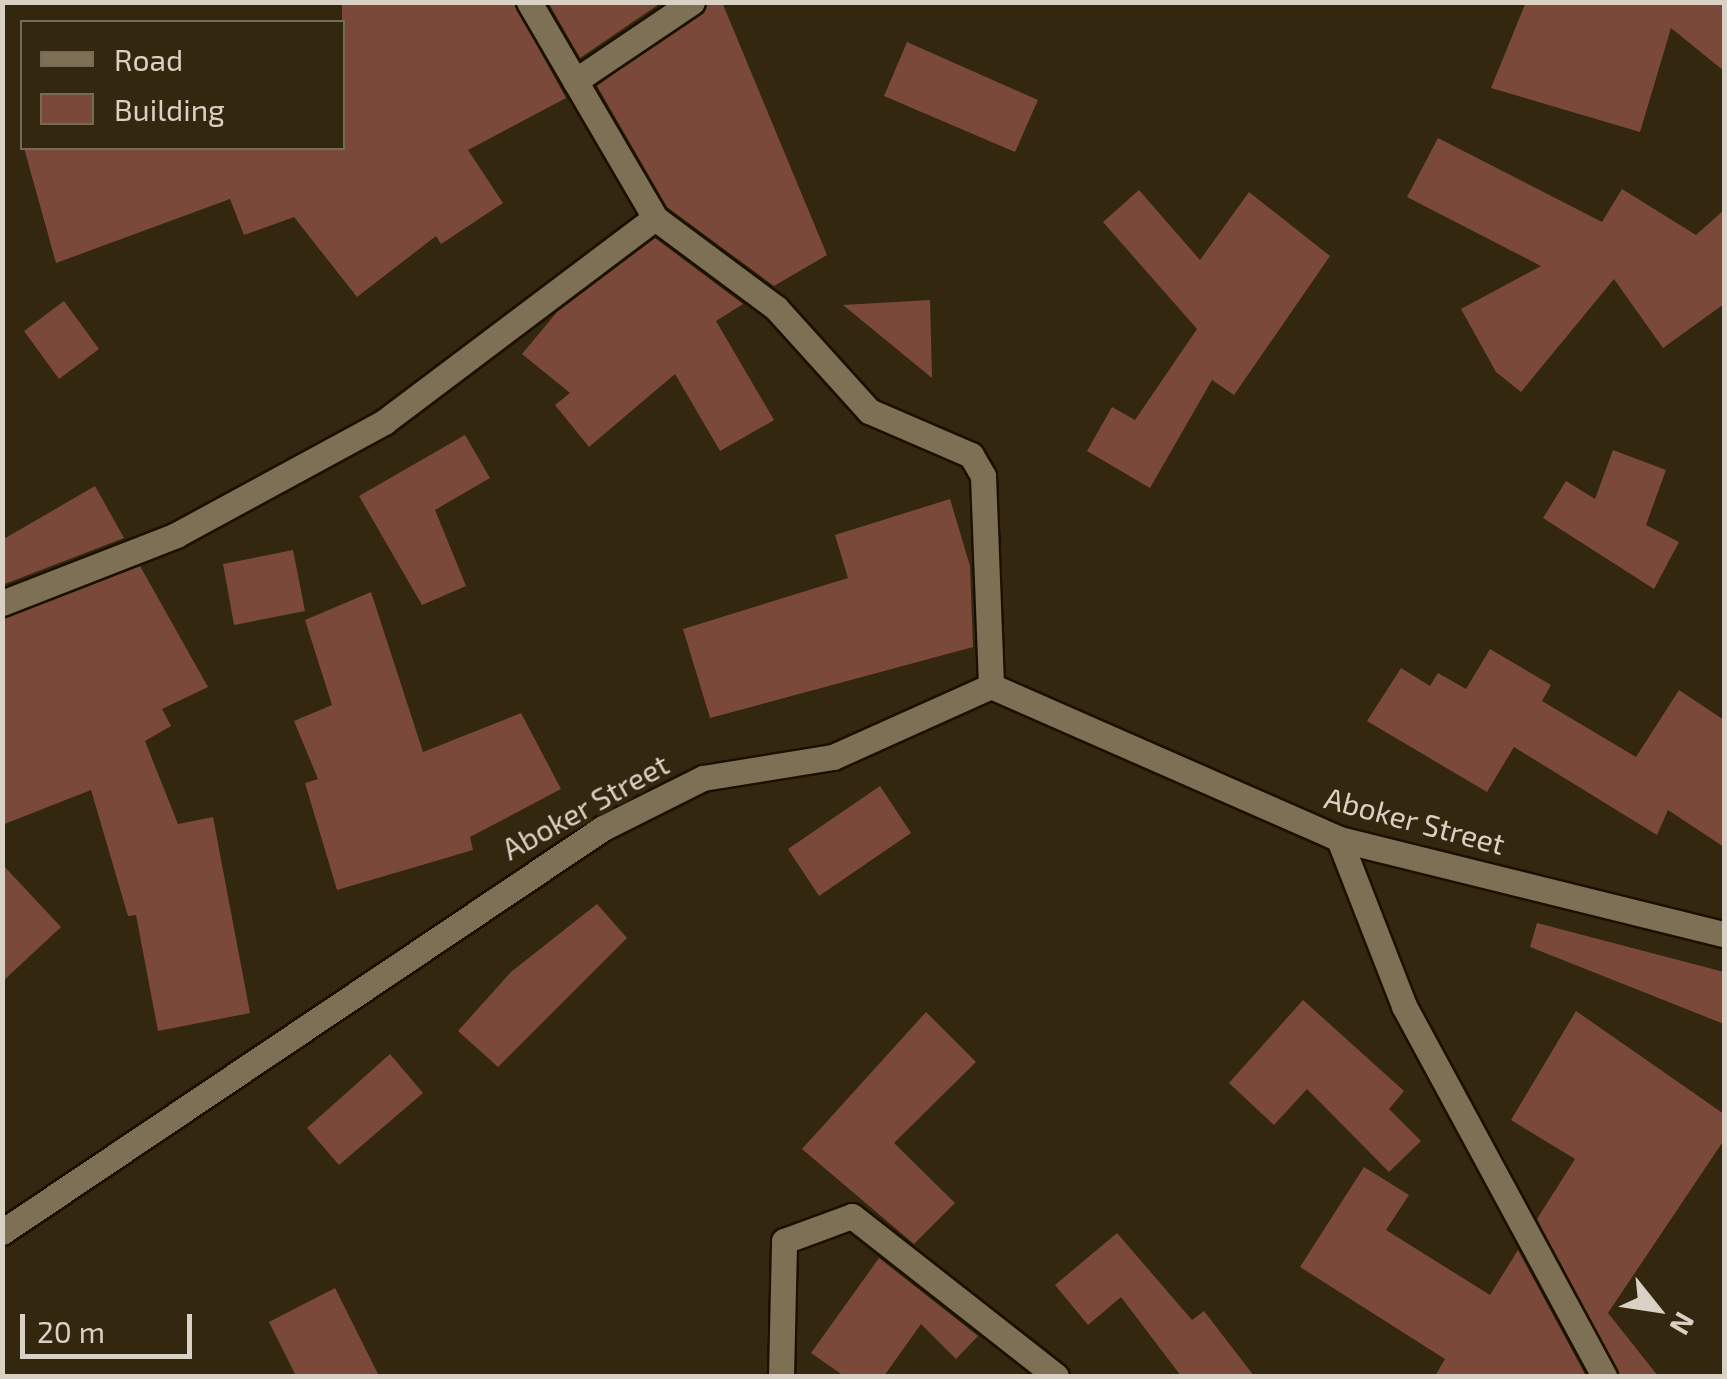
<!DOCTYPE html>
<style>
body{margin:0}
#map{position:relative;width:1727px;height:1379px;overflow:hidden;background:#33270f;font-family:"Exo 2",sans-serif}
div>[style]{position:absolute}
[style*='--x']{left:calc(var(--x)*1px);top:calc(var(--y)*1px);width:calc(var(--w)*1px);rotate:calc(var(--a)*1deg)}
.building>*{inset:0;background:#7a493a}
.roads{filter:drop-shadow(2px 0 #1b1000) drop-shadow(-2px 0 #1b1000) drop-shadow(0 2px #1b1000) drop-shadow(0 -2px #1b1000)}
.street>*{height:25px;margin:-12.5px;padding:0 12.5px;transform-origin:12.5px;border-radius:12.5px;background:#7d7055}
.secondary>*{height:25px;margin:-12.5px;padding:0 12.5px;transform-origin:12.5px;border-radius:12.5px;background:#7d7055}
span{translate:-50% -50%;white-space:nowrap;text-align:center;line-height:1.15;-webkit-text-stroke:9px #33270f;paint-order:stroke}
.street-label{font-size:30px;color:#d9d1c3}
.frame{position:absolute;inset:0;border:5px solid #d9d1c3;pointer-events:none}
.legend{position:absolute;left:20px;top:20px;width:325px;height:130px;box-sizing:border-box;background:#33270f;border:2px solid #756b57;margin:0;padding:12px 18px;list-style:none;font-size:30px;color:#d9d1c3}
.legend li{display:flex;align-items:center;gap:20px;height:50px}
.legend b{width:50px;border:2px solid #756b57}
.north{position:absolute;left:1607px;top:1259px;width:100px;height:100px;-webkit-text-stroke:8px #33270f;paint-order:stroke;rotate:120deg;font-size:28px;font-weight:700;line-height:40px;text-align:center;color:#d9d1c3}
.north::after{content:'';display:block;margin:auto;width:35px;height:45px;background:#d9d1c3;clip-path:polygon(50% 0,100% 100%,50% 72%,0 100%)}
.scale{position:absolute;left:20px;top:1314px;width:172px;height:45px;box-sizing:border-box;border:5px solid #d9d1c3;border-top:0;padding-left:12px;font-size:30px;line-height:35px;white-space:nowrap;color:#d9d1c3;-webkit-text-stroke:8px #33270f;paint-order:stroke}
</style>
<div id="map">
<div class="building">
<div style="clip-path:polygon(342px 2px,513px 2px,566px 98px,468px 150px,503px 203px,441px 244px,436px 236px,357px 297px,294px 217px,244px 235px,230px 199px,56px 263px,24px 148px,342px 148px)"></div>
<div style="clip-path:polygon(548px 2px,662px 2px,580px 58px)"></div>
<div style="clip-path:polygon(708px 2px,722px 2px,827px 255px,774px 286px,667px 207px,597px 86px)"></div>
<div style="clip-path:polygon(1526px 2px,1724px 2px,1724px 71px,1671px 28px,1640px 132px,1491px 88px)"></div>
<div style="clip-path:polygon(907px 42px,1038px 100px,1015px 152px,884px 96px)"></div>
<div style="clip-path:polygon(1438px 138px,1602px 222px,1622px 189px,1696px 235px,1724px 210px,1724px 304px,1663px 348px,1614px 279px,1521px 392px,1496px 372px,1461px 309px,1541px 266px,1407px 197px)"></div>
<div style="clip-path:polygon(1139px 190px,1200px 260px,1249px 192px,1330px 256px,1234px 395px,1212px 380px,1150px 488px,1087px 451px,1112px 407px,1135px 420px,1197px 329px,1103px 222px)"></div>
<div style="clip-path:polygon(655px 238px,743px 304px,716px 321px,774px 420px,720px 451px,675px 374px,589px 447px,555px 405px,570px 393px,522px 354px,557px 312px)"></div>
<div style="clip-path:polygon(930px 300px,932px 378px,843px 305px)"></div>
<div style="clip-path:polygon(64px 301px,99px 349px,59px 379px,24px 331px)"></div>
<div style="clip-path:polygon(465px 435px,490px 478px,435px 510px,466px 586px,422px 605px,359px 496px)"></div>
<div style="clip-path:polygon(1613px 450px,1666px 470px,1646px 525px,1679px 542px,1654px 589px,1543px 518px,1566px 481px,1595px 499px)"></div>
<div style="clip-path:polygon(95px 486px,124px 538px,2px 585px,2px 540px)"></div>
<div style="clip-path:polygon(950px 499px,970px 566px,973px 647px,710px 718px,683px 629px,848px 578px,835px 535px)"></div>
<div style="clip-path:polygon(293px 550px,305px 611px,234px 625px,223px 564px)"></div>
<div style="clip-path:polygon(140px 566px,208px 687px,162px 709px,171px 726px,145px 741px,178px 824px,213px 817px,250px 1013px,158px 1031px,136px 915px,128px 916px,91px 790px,2px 825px,2px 619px)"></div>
<div style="clip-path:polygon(371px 592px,423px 752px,521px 713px,561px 789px,470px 837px,473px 850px,337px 890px,305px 783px,318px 779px,294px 721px,332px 705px,305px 620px)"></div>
<div style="clip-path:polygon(1490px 649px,1551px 685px,1542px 701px,1636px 757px,1679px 690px,1724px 720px,1724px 847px,1668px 810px,1657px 835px,1514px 747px,1487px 792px,1367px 721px,1401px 668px,1430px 686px,1438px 673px,1466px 689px)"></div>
<div style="clip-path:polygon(880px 786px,911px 833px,819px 896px,788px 849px)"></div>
<div style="clip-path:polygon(2px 864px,61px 927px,2px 982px)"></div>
<div style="clip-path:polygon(597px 904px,627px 938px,498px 1067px,458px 1031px,511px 972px)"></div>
<div style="clip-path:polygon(1537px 923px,1724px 972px,1724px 1024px,1530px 947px)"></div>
<div style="clip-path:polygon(1303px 1000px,1404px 1091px,1389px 1109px,1421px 1141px,1389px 1172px,1307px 1089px,1274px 1125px,1229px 1083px)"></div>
<div style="clip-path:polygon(1576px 1011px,1724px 1114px,1724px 1140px,1608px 1313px,1658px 1376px,1620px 1376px,1537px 1219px,1575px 1159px,1511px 1120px)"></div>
<div style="clip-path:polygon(926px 1012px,976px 1062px,894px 1143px,955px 1203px,914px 1244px,802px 1149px)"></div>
<div style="clip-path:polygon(390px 1054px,423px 1093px,339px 1165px,307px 1128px)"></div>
<div style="clip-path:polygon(1364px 1167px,1409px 1195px,1386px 1230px,1490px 1295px,1518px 1250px,1586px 1376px,1435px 1376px,1445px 1359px,1300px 1267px)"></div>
<div style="clip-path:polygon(1117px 1233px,1192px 1320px,1204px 1311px,1254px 1376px,1181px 1376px,1121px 1297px,1088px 1325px,1055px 1285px)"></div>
<div style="clip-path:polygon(879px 1258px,978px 1336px,956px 1359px,921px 1324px,884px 1376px,844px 1376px,811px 1353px)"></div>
<div style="clip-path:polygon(335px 1288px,379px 1376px,296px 1376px,269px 1322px)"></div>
</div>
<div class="roads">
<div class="street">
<div style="--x:529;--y:2;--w:250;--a:59.7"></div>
<div style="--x:655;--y:218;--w:151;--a:36.6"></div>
<div style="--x:776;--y:308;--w:139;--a:47.9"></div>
<div style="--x:869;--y:411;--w:111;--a:23.3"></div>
<div style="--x:971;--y:455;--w:24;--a:60"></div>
<div style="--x:983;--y:476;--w:210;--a:87.8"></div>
<div style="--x:575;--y:81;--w:141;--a:-34"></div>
<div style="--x:2;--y:603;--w:187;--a:-21.3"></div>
<div style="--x:176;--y:535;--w:237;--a:-28.5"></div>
<div style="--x:384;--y:422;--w:339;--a:-37"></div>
<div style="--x:1339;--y:839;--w:179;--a:68.7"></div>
<div style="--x:1404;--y:1006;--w:421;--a:61.6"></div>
<div style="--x:781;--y:1376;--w:135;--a:-88.7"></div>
<div style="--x:784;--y:1241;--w:72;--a:-20.2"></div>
<div style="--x:852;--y:1216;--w:259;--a:38.1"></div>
</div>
<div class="secondary">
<div style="--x:2;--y:1232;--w:724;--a:-33.91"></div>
<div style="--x:603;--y:828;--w:112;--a:-26.6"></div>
<div style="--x:703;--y:778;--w:132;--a:-9.2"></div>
<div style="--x:833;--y:757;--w:173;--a:-24.2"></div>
<div style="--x:991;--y:686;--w:380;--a:23.7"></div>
<div style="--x:1339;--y:839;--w:397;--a:13.9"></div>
</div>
</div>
<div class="street-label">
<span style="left:585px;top:806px;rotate:-29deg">Aboker Street</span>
<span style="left:1415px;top:820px;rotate:15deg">Aboker Street</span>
</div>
<div class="frame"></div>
<ul class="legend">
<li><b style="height:12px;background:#7d7055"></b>Road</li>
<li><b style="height:28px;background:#7a493a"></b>Building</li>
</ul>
<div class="north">N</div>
<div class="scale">20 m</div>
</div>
